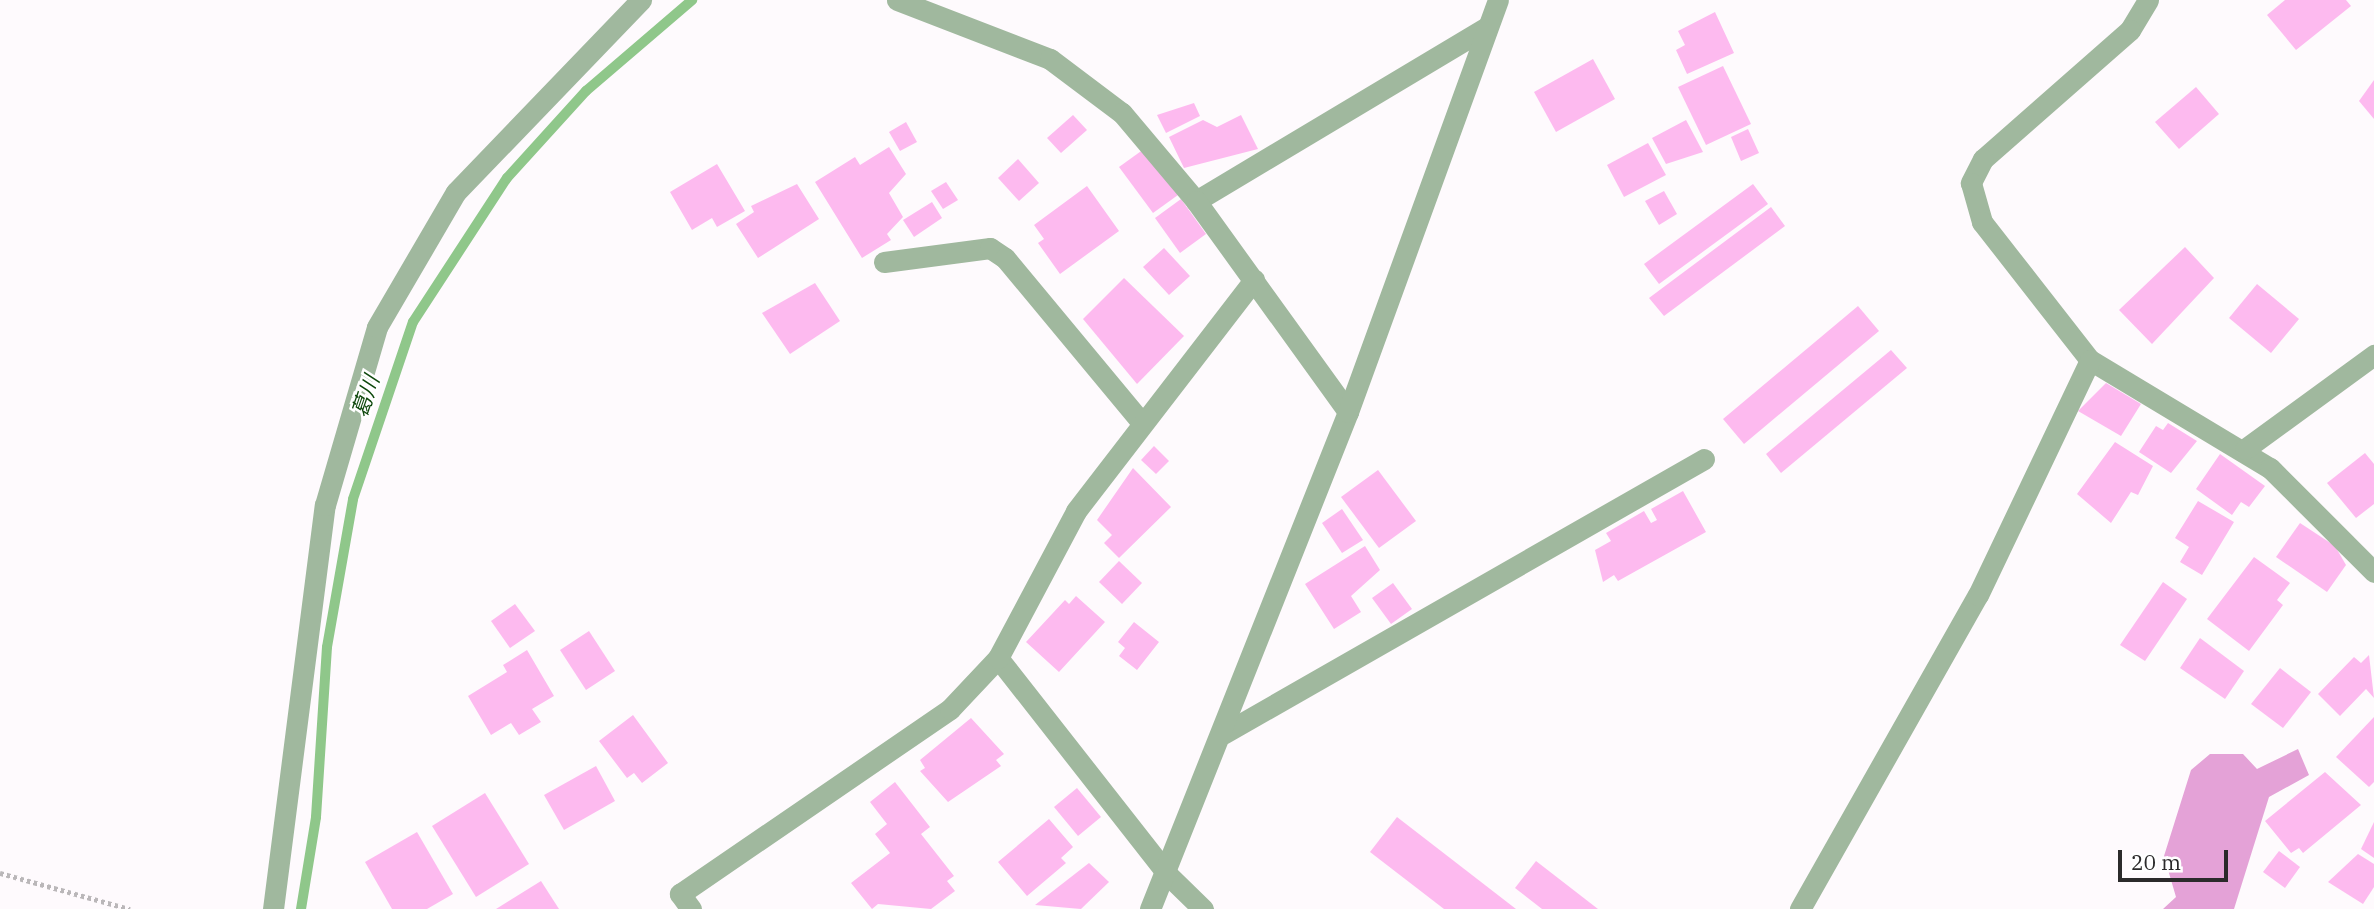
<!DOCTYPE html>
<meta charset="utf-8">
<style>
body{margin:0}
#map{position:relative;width:2374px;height:909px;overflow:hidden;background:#fefafd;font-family:"IBM Plex Serif","Noto Sans JP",serif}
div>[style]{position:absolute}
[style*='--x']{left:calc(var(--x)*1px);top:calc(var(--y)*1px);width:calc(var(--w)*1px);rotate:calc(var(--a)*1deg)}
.forest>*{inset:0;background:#e4a2d7}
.stream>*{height:10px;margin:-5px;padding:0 5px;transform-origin:5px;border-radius:5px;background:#8fc78a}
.building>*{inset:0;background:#fdbaef}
.path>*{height:4.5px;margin-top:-2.25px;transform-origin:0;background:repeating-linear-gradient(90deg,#bab7b9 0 3.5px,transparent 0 7px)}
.lane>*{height:21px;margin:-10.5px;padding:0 10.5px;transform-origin:10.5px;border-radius:10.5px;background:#a0b89e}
.street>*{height:21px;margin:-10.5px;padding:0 10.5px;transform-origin:10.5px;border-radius:10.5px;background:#a0b89e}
span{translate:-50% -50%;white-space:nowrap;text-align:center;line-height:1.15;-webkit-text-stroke:5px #fff;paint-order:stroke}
.water-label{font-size:21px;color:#0e480c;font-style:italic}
.scale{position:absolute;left:2118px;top:850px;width:110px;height:32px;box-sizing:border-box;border:4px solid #2b2a2b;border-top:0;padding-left:9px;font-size:21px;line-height:24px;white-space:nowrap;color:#2b2a2b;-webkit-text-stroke:5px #fff;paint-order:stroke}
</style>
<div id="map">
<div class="forest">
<div style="clip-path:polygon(2298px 749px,2309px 775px,2269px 797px,2234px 909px,2163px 909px,2176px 897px,2164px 856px,2191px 770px,2210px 754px,2243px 754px,2257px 769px)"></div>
</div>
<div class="stream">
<div style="--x:301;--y:909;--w:93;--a:-80.7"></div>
<div style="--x:316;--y:817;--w:170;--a:-86.3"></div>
<div style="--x:327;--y:647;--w:150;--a:-80"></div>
<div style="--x:353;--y:499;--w:187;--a:-71.3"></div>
<div style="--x:413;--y:322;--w:172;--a:-56.9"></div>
<div style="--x:507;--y:178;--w:118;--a:-47.8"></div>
<div style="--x:586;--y:91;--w:140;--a:-40.6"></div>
</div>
<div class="building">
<div style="clip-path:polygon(2285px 0,2346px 0,2351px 6px,2296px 50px,2267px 15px)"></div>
<div style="clip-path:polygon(1715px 12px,1734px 53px,1687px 74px,1676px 50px,1685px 45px,1678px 31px)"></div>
<div style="clip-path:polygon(1593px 59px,1615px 99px,1556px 132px,1534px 92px)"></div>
<div style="clip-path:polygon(1723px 66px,1751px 124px,1706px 145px,1678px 87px)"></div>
<div style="clip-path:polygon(2374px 80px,2374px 119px,2359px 101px)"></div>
<div style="clip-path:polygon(2196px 87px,2219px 114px,2179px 149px,2155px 122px)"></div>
<div style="clip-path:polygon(1194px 103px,1200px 116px,1166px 133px,1157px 115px)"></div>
<div style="clip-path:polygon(1073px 115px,1087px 130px,1061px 153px,1047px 138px)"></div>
<div style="clip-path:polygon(1241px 115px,1258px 149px,1184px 168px,1169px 137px,1203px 120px,1217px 127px)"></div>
<div style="clip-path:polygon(1686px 120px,1703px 152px,1666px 164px,1652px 138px)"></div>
<div style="clip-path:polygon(906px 122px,917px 142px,900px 151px,889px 132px)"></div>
<div style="clip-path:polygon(1748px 129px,1759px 153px,1741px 161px,1731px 137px)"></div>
<div style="clip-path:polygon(1648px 143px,1666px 175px,1624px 197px,1607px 165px)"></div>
<div style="clip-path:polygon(889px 147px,906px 174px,889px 193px,903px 217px,887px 234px,891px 240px,862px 258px,815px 182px,855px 157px,860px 165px)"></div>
<div style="clip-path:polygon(1144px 149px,1178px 195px,1153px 213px,1119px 167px)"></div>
<div style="clip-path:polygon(1018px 159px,1039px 183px,1019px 201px,998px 178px)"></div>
<div style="clip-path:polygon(717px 164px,745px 211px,717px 227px,712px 218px,692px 230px,670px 192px)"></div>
<div style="clip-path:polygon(946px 182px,958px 200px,943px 209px,931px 191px)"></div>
<div style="clip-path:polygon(797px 184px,819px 219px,758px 258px,736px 224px,754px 212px,751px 206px)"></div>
<div style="clip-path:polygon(1753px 184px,1768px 204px,1659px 284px,1644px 264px)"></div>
<div style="clip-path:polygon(1087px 186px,1119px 231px,1060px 274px,1038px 243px,1044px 239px,1034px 225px)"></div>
<div style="clip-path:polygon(1664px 191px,1677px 214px,1659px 225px,1645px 201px)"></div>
<div style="clip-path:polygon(1181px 199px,1206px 234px,1180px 253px,1155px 218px)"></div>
<div style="clip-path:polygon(932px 202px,942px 218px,914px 237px,903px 220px)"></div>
<div style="clip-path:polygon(1771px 207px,1785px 226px,1664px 316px,1649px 298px)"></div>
<div style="clip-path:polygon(2185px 247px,2214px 278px,2152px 344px,2119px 310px)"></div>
<div style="clip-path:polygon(1164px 248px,1190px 276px,1169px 295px,1143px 267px)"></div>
<div style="clip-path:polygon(1124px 278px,1184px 336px,1137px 384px,1083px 319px)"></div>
<div style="clip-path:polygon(815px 283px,840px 321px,790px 354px,762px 313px)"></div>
<div style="clip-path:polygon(2257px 284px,2299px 319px,2271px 353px,2229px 318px)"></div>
<div style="clip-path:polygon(1858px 306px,1879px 331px,1744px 444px,1723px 419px)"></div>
<div style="clip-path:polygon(1891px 350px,1907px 368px,1781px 473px,1766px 454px)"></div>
<div style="clip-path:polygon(2106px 383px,2141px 404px,2121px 436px,2078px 411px)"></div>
<div style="clip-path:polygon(2168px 423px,2197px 441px,2171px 473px,2139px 452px,2156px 426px,2163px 430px)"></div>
<div style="clip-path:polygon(2115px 442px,2153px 466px,2138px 495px,2131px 492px,2111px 523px,2077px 494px)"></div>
<div style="clip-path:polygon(1154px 446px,1169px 461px,1156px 474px,1141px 460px)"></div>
<div style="clip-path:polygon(2365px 453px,2374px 464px,2374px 504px,2356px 518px,2327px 483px)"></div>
<div style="clip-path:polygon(2220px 454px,2265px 486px,2249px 507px,2241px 502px,2232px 515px,2196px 489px)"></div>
<div style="clip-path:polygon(1133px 468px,1171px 507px,1119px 558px,1104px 543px,1112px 535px,1097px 520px)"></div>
<div style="clip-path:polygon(1378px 470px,1416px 521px,1379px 548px,1341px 497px)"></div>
<div style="clip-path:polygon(1683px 491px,1706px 532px,1618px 581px,1614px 575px,1603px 582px,1595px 550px,1611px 541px,1606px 533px,1644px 511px,1651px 523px,1657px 520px,1651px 509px)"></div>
<div style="clip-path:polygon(2198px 501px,2234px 522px,2202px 575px,2180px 562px,2189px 547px,2175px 538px)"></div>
<div style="clip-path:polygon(1342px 509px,1363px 540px,1342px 553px,1322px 523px)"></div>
<div style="clip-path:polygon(2300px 523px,2335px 546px,2346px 565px,2327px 592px,2276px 557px)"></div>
<div style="clip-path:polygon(1365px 546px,1380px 570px,1351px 596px,1361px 612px,1334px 629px,1305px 584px)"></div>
<div style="clip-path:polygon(2254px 557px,2290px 583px,2277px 600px,2283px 605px,2249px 651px,2207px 619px)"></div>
<div style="clip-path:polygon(1119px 561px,1142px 583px,1122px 604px,1099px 582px)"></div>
<div style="clip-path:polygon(2163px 582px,2187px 599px,2145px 661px,2120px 645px)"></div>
<div style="clip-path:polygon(1393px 583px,1412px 609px,1391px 624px,1372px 598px)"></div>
<div style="clip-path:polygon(1076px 596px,1105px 622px,1059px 672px,1026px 642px,1065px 600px,1069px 604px)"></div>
<div style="clip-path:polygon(515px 604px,535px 631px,510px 648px,491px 621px)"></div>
<div style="clip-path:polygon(1134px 622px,1159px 642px,1137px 670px,1119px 656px,1125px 648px,1118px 642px)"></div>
<div style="clip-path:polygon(589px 631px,615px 671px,586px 690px,560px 650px)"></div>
<div style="clip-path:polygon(2200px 638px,2244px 671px,2225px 699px,2180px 668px)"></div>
<div style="clip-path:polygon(527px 650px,554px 696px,532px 709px,541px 722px,519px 735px,511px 723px,491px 735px,468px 696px,507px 672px,503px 665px)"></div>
<div style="clip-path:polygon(2369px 655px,2374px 698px,2366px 689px,2340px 716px,2318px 694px,2354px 657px,2361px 663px)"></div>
<div style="clip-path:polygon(2280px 668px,2311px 692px,2283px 728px,2251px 704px)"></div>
<div style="clip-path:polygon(633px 715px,668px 763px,642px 783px,634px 773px,627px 778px,599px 741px)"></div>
<div style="clip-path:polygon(2374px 717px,2374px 782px,2369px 787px,2336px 757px)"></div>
<div style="clip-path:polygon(971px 718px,1004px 754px,996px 760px,1001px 766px,948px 802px,920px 771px,925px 768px,920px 760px)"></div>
<div style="clip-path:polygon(596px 766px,615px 801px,564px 830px,544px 795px)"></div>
<div style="clip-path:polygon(2325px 772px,2361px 805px,2303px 853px,2299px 848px,2291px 853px,2265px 821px)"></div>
<div style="clip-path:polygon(895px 782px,930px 827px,921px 834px,954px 876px,947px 881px,955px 891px,931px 909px,878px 904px,872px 909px,851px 883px,890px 853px,875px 834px,887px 824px,870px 802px)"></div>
<div style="clip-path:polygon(1077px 788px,1101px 817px,1078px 836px,1054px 807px)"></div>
<div style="clip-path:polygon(485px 793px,529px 864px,476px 897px,432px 826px)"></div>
<div style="clip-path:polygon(1397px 817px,1516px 909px,1444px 909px,1370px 852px)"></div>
<div style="clip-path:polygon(1049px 819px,1073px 847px,1061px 858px,1066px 863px,1027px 896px,998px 862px)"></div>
<div style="clip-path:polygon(2374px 822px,2374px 858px,2361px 849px)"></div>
<div style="clip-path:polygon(417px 832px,453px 894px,427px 909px,392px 909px,365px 862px)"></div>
<div style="clip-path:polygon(2279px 851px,2300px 867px,2285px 888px,2263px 872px)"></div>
<div style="clip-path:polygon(2358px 854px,2374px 864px,2374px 887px,2363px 904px,2328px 882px)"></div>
<div style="clip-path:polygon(1536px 861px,1598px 909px,1542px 909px,1515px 888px)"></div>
<div style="clip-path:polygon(1089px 863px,1109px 882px,1081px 909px,1035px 905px)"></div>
<div style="clip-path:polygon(541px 881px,559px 909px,496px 909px)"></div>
</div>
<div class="path">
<div style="--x:0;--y:873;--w:135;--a:15.5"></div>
</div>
<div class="lane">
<div style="--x:1196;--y:201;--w:340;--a:-30.9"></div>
<div style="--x:884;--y:262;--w:107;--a:-7.5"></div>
<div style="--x:990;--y:248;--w:18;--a:34"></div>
<div style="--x:1005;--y:258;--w:214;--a:50.3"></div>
</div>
<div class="street">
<div style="--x:897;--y:0;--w:164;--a:21.1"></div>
<div style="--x:1050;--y:59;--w:90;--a:36.9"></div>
<div style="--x:1122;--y:113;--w:115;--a:49.9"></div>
<div style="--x:1196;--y:201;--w:260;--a:54.2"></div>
<div style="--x:2148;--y:0;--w:35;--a:121"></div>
<div style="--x:2130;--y:30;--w:196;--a:138.7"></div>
<div style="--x:1983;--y:159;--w:27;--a:117"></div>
<div style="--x:1971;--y:183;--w:41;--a:74.2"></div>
<div style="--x:1982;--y:222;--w:175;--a:52"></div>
<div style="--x:2090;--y:360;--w:210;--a:31"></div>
<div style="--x:2270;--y:468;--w:147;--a:45"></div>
<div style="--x:2245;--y:449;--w:160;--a:-36.1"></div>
<div style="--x:998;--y:658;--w:276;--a:51.9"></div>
<div style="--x:1168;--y:875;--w:49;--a:44.2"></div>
<div style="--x:1223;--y:734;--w:554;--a:-29.76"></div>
<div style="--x:273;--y:909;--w:407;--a:-82.7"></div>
<div style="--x:325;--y:505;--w:185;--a:-73.7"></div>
<div style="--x:377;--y:327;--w:156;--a:-59.7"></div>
<div style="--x:456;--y:192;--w:267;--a:-46.1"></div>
<div style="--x:691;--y:909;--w:19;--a:-126"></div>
<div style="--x:680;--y:894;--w:327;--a:-34.4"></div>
<div style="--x:950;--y:709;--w:70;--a:-46.7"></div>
<div style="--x:998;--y:658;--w:166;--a:-62"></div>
<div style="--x:1076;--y:511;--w:292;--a:-52.4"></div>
<div style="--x:1150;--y:909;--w:535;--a:-68.28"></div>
<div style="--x:1348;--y:412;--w:438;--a:-70"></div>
<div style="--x:1800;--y:909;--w:361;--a:-60.5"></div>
<div style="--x:1978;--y:595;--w:260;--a:-64.5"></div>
</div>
<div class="water-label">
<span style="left:365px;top:396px;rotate:-71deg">葛川</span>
</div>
<div class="scale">20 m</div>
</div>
